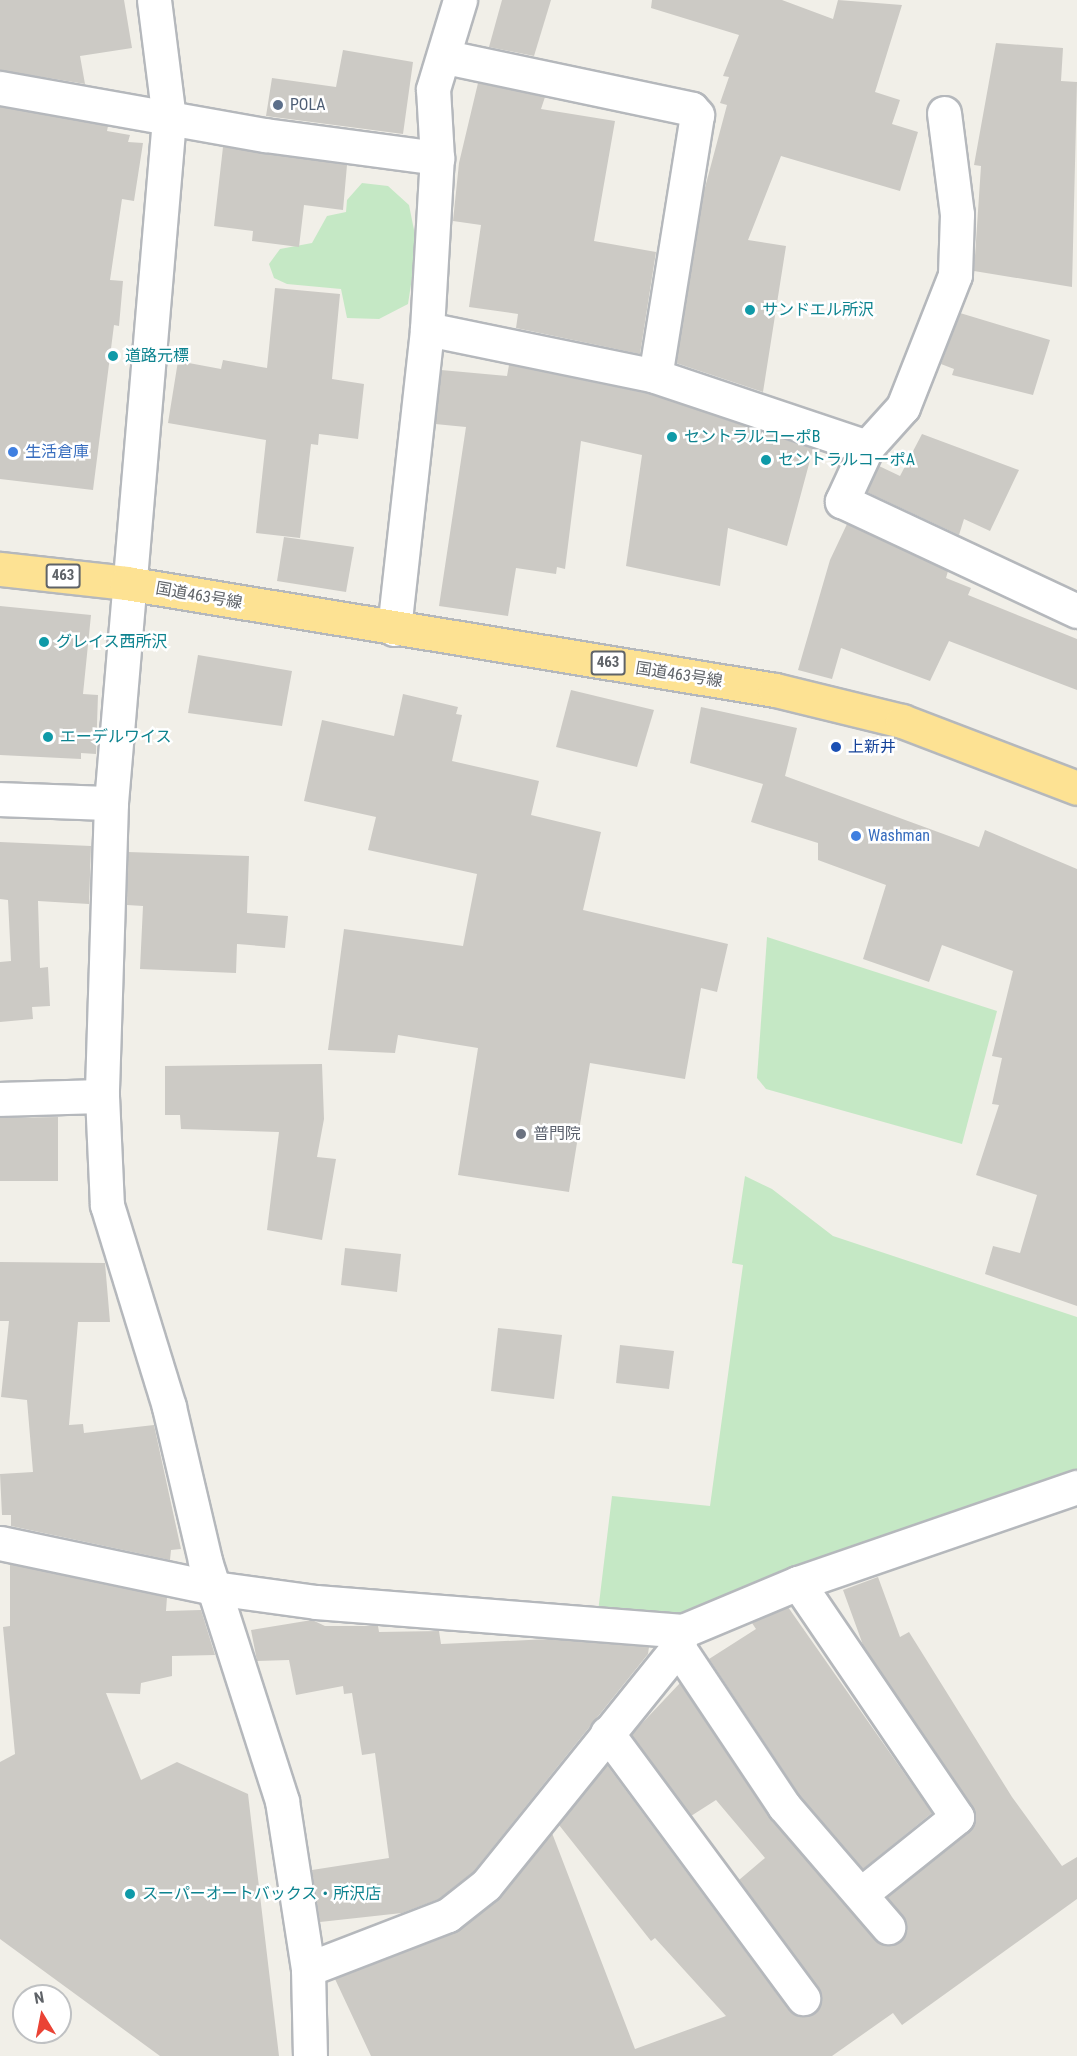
<!DOCTYPE html>
<meta charset="utf-8">
<style>
body{margin:0}
#map{position:relative;width:1077px;height:2056px;overflow:hidden;background:#f1efe8;font-family:"Roboto Condensed","Noto Sans JP",sans-serif}
div>[style]{position:absolute}
[style*='--x']{left:calc(var(--x)*1px);top:calc(var(--y)*1px);width:calc(var(--w)*1px);rotate:calc(var(--a)*1deg)}
.green>*{inset:0;background:#c5e8c5}
.building>*{inset:0;background:#cccac5}
.roads{filter:drop-shadow(2px 0 #b5b8bc) drop-shadow(-2px 0 #b5b8bc) drop-shadow(0 2px #b5b8bc) drop-shadow(0 -2px #b5b8bc)}
.minor>*{height:33px;margin:-16.5px;padding:0 16.5px;transform-origin:16.5px;border-radius:16.5px;background:#fff}
.highway>*{height:33px;margin:-16.5px;padding:0 16.5px;transform-origin:16.5px;border-radius:16.5px;background:#fde293}
.dots>*{width:16px;height:16px;translate:-50% -50%;box-sizing:border-box;border:3px solid #fff;border-radius:50%}
span{translate:-50% -50%;white-space:nowrap;text-align:center;line-height:1.15;-webkit-text-stroke:5px #fff;paint-order:stroke}
.shield-label span{padding:2px 4px;background:#fff;border:2px solid;border-radius:4px;-webkit-text-stroke-width:0}
.shield-label{font-size:15px;color:#5f6368;font-weight:700}
.service-label{font-size:16px;color:#4e5e75}
.left{translate:0 -50%;text-align:left}
.culture-label{font-size:16px;color:#0d838f}
.shop-label{font-size:16px;color:#366cbe}
.street-label{font-size:16px;color:#5f6368}
.transit-label{font-size:16px;color:#164399}
.worship-label{font-size:16px;color:#5b616d}
.north{position:absolute;left:12px;top:1984px;width:60px;height:60px;box-sizing:border-box;background:#fff;border:2px solid #bfc1c3;border-radius:50%;rotate:350deg;font-size:16px;font-weight:700;line-height:24px;text-align:center;color:#5f6368}
.north::after{content:'';display:block;margin:auto;width:21px;height:27px;background:#ea4335;clip-path:polygon(50% 0,100% 100%,50% 72%,0 100%)}
</style>
<div id="map">
<div class="green">
<div style="clip-path:polygon(362px 183px,388px 186px,409px 205px,417px 245px,408px 304px,379px 319px,347px 318px,341px 289px,287px 284px,274px 278px,269px 264px,280px 249px,312px 243px,327px 216px,346px 212px,347px 200px)"></div>
<div style="clip-path:polygon(767px 937px,997px 1011px,962px 1144px,766px 1089px,757px 1078px)"></div>
<div style="clip-path:polygon(745px 1176px,772px 1189px,833px 1236px,1077px 1317px,1077px 1476px,675px 1620px,598px 1612px,612px 1496px,710px 1506px,743px 1265px,732px 1263px)"></div>
</div>
<div class="building">
<div style="clip-path:polygon(0 0,124px 0,132px 48px,80px 56px,85px 84px,0 70px)"></div>
<div style="clip-path:polygon(502px 0,551px 0,534px 56px,489px 47px)"></div>
<div style="clip-path:polygon(652px 0,782px 0,833px 19px,838px 0,902px 5px,875px 92px,900px 100px,892px 124px,918px 132px,900px 191px,781px 156px,748px 240px,786px 246px,763px 392px,676px 363px,703px 195px,727px 105px,720px 103px,729px 77px,723px 76px,739px 35px,651px 8px)"></div>
<div style="clip-path:polygon(996px 43px,1063px 48px,1061px 81px,1077px 82px,1072px 287px,974px 271px,981px 166px,974px 165px)"></div>
<div style="clip-path:polygon(343px 50px,413px 62px,403px 134px,266px 116px,272px 78px,336px 87px)"></div>
<div style="clip-path:polygon(478px 83px,545px 97px,541px 109px,615px 121px,594px 241px,656px 252px,640px 354px,516px 328px,518px 314px,469px 307px,481px 225px,453px 221px,459px 163px)"></div>
<div style="clip-path:polygon(0 107px,108px 126px,107px 131px,130px 135px,128px 142px,143px 143px,134px 201px,122px 199px,110px 280px,123px 281px,119px 326px,114px 325px,93px 490px,0 479px)"></div>
<div style="clip-path:polygon(223px 147px,347px 165px,343px 210px,304px 205px,299px 247px,252px 241px,253px 231px,214px 226px)"></div>
<div style="clip-path:polygon(275px 288px,340px 294px,332px 379px,364px 384px,358px 439px,319px 434px,318px 445px,311px 444px,300px 538px,256px 533px,266px 440px,168px 423px,178px 361px,221px 369px,223px 360px,267px 368px)"></div>
<div style="clip-path:polygon(960px 313px,1050px 340px,1033px 395px,952px 375px,954px 369px,941px 364px)"></div>
<div style="clip-path:polygon(509px 365px,650px 394px,813px 449px,787px 546px,728px 528px,720px 586px,626px 566px,642px 455px,581px 441px,565px 569px,557px 567px,556px 574px,516px 568px,508px 616px,439px 606px,466px 427px,435px 424px,441px 370px,507px 376px)"></div>
<div style="clip-path:polygon(922px 434px,1019px 470px,990px 531px,964px 519px,959px 535px,867px 492px,879px 466px,900px 476px)"></div>
<div style="clip-path:polygon(847px 524px,948px 571px,946px 578px,971px 588px,968px 595px,1077px 639px,1077px 690px,949px 641px,930px 681px,841px 648px,832px 679px,798px 670px,830px 560px)"></div>
<div style="clip-path:polygon(284px 537px,354px 547px,346px 592px,277px 581px)"></div>
<div style="clip-path:polygon(0 606px,91px 615px,83px 694px,98px 695px,96px 754px,81px 753px,81px 759px,0 755px)"></div>
<div style="clip-path:polygon(198px 655px,292px 671px,282px 726px,188px 713px)"></div>
<div style="clip-path:polygon(571px 690px,654px 710px,637px 767px,556px 747px)"></div>
<div style="clip-path:polygon(403px 694px,458px 707px,456px 714px,462px 715px,452px 761px,539px 781px,531px 815px,601px 832px,583px 910px,728px 944px,717px 992px,701px 988px,685px 1079px,590px 1063px,569px 1192px,458px 1175px,478px 1048px,398px 1035px,395px 1053px,328px 1050px,344px 929px,463px 946px,477px 874px,368px 850px,376px 817px,304px 801px,322px 720px,394px 736px)"></div>
<div style="clip-path:polygon(701px 707px,797px 728px,785px 776px,979px 847px,985px 830px,1077px 869px,1077px 1306px,985px 1274px,993px 1246px,1020px 1253px,1037px 1195px,976px 1175px,999px 1105px,992px 1104px,1002px 1058px,992px 1056px,1013px 971px,942px 945px,929px 982px,863px 959px,886px 885px,818px 860px,818px 843px,751px 822px,763px 784px,690px 763px)"></div>
<div style="clip-path:polygon(0 842px,91px 846px,89px 904px,38px 901px,40px 968px,48px 967px,50px 1006px,32px 1007px,33px 1019px,0 1022px,0 962px,11px 961px,8px 900px,0 899px)"></div>
<div style="clip-path:polygon(128px 852px,249px 856px,247px 913px,288px 916px,285px 948px,237px 944px,236px 973px,140px 969px,143px 906px,127px 905px)"></div>
<div style="clip-path:polygon(322px 1064px,324px 1119px,317px 1157px,336px 1159px,322px 1240px,267px 1230px,279px 1132px,181px 1129px,180px 1115px,165px 1115px,165px 1066px)"></div>
<div style="clip-path:polygon(58px 1117px,58px 1181px,0 1181px,0 1118px)"></div>
<div style="clip-path:polygon(345px 1248px,401px 1254px,397px 1292px,341px 1285px)"></div>
<div style="clip-path:polygon(0 1262px,105px 1263px,110px 1322px,78px 1322px,69px 1425px,83px 1424px,84px 1433px,154px 1425px,181px 1549px,171px 1550px,170px 1560px,11px 1526px,11px 1515px,2px 1515px,0 1474px,33px 1472px,27px 1400px,1px 1397px,9px 1321px,0 1321px)"></div>
<div style="clip-path:polygon(498px 1328px,562px 1335px,554px 1399px,491px 1391px)"></div>
<div style="clip-path:polygon(620px 1345px,674px 1351px,669px 1389px,616px 1383px)"></div>
<div style="clip-path:polygon(10px 1564px,167px 1597px,166px 1611px,201px 1610px,215px 1655px,172px 1656px,172px 1676px,141px 1683px,140px 1694px,106px 1693px,141px 1780px,177px 1762px,248px 1794px,279px 2056px,160px 2056px,0 1939px,0 1762px,15px 1754px,3px 1627px,10px 1626px)"></div>
<div style="clip-path:polygon(878px 1577px,900px 1637px,909px 1632px,1012px 1797px,1062px 1866px,1077px 1857px,1077px 1899px,902px 2025px,893px 2013px,832px 2056px,371px 2056px,335px 1979px,460px 1930px,500px 1897px,552px 1833px,635px 2049px,726px 2016px,655px 1938px,651px 1941px,559px 1825px,607px 1765px,788px 2009px,805px 2017px,815px 2013px,822px 1996px,818px 1987px,739px 1880px,765px 1858px,716px 1800px,691px 1816px,631px 1735px,680px 1683px,770px 1818px,874px 1939px,891px 1945px,901px 1941px,906px 1923px,887px 1897px,969px 1832px,976px 1816px,863px 1645px,843px 1590px)"></div>
<div style="clip-path:polygon(788px 1607px,932px 1813px,863px 1869px,799px 1795px,709px 1659px,756px 1629px,752px 1623px)"></div>
<div style="clip-path:polygon(312px 1620px,325px 1626px,378px 1626px,379px 1632px,439px 1631px,441px 1644px,549px 1639px,649px 1647px,648px 1654px,473px 1872px,439px 1899px,402px 1913px,320px 1922px,312px 1870px,389px 1858px,375px 1753px,362px 1755px,352px 1693px,344px 1694px,343px 1686px,296px 1695px,289px 1660px,257px 1661px,251px 1630px)"></div>
</div>
<div class="roads">
<div class="minor">
<div style="--x:154;--y:0;--w:120;--a:82.8"></div>
<div style="--x:169;--y:119;--w:686;--a:94.85"></div>
<div style="--x:111;--y:803;--w:293;--a:91.8"></div>
<div style="--x:102;--y:1096;--w:109;--a:87.4"></div>
<div style="--x:107;--y:1205;--w:211;--a:72.9"></div>
<div style="--x:169;--y:1407;--w:158;--a:76.8"></div>
<div style="--x:205;--y:1561;--w:252;--a:72.2"></div>
<div style="--x:282;--y:1801;--w:170;--a:81.2"></div>
<div style="--x:308;--y:1969;--w:87;--a:88.7"></div>
<div style="--x:446;--y:57;--w:251;--a:11.9"></div>
<div style="--x:692;--y:109;--w:8;--a:50"></div>
<div style="--x:697;--y:115;--w:264;--a:99.1"></div>
<div style="--x:0;--y:88;--w:269;--a:10.1"></div>
<div style="--x:265;--y:135;--w:174;--a:7.6"></div>
<div style="--x:437;--y:158;--w:69;--a:-93.3"></div>
<div style="--x:433;--y:89;--w:93;--a:-73.1"></div>
<div style="--x:944;--y:113;--w:102;--a:82.7"></div>
<div style="--x:957;--y:214;--w:61;--a:91.9"></div>
<div style="--x:955;--y:275;--w:142;--a:111.5"></div>
<div style="--x:903;--y:407;--w:54;--a:132"></div>
<div style="--x:867;--y:447;--w:60;--a:114.8"></div>
<div style="--x:842;--y:501;--w:259;--a:25.1"></div>
<div style="--x:427;--y:329;--w:233;--a:11.6"></div>
<div style="--x:655;--y:376;--w:224;--a:18.5"></div>
<div style="--x:394;--y:629;--w:302;--a:-83.7"></div>
<div style="--x:427;--y:329;--w:171;--a:-86.7"></div>
<div style="--x:0;--y:799;--w:111;--a:2.1"></div>
<div style="--x:0;--y:1099;--w:102;--a:-1.7"></div>
<div style="--x:0;--y:1543;--w:219;--a:11.9"></div>
<div style="--x:214;--y:1588;--w:103;--a:7.8"></div>
<div style="--x:316;--y:1602;--w:368;--a:4.5"></div>
<div style="--x:683;--y:1631;--w:125;--a:-22.7"></div>
<div style="--x:798;--y:1583;--w:295;--a:-19"></div>
<div style="--x:798;--y:1583;--w:283;--a:55.8"></div>
<div style="--x:957;--y:1817;--w:123;--a:141.3"></div>
<div style="--x:678;--y:1647;--w:191;--a:56.3"></div>
<div style="--x:784;--y:1806;--w:160;--a:49.3"></div>
<div style="--x:607;--y:1733;--w:330;--a:53.5"></div>
<div style="--x:308;--y:1969;--w:150;--a:-21.1"></div>
<div style="--x:448;--y:1915;--w:48;--a:-38.3"></div>
<div style="--x:486;--y:1885;--w:306;--a:-51.1"></div>
<div style="--x:678;--y:1647;--w:17;--a:-73"></div>
</div>
<div class="highway">
<div style="--x:0;--y:569;--w:127;--a:6.3"></div>
<div style="--x:126;--y:583;--w:658;--a:9.36"></div>
<div style="--x:775;--y:690;--w:131;--a:13.7"></div>
<div style="--x:902;--y:721;--w:187;--a:20.9"></div>
</div>
</div>
<div class="dots">
<div style="left:278px;top:105px;background:#5c6f8a"></div>
<div style="left:750px;top:310px;background:#0f9aa8"></div>
<div style="left:113px;top:356px;background:#0f9aa8"></div>
<div style="left:672px;top:437px;background:#0f9aa8"></div>
<div style="left:13px;top:452px;background:#3f7fe0"></div>
<div style="left:766px;top:460px;background:#0f9aa8"></div>
<div style="left:44px;top:642px;background:#0f9aa8"></div>
<div style="left:48px;top:737px;background:#0f9aa8"></div>
<div style="left:836px;top:747px;background:#1a4fb4"></div>
<div style="left:856px;top:836px;background:#3f7fe0"></div>
<div style="left:521px;top:1134px;background:#6b7280"></div>
<div style="left:130px;top:1894px;background:#0f9aa8"></div>
</div>
<div class="shield-label">
<span style="left:63px;top:576px">463</span>
<span style="left:608px;top:663px">463</span>
</div>
<div class="service-label">
<span class="left" style="left:290px;top:105px">POLA</span>
</div>
<div class="culture-label">
<span class="left" style="left:762px;top:310px">サンドエル所沢</span>
<span class="left" style="left:125px;top:356px">道路元標</span>
<span class="left" style="left:684px;top:437px">セントラルコーポB</span>
<span class="left" style="left:778px;top:460px">セントラルコーポA</span>
<span class="left" style="left:56px;top:642px">グレイス西所沢</span>
<span class="left" style="left:60px;top:737px">エーデルワイス</span>
<span class="left" style="left:142px;top:1894px">スーパーオートバックス・所沢店</span>
</div>
<div class="shop-label">
<span class="left" style="left:25px;top:452px">生活倉庫</span>
<span class="left" style="left:868px;top:836px">Washman</span>
</div>
<div class="street-label">
<span style="left:199px;top:596px;rotate:10deg">国道463号線</span>
<span style="left:679px;top:675px;rotate:9deg">国道463号線</span>
</div>
<div class="transit-label">
<span class="left" style="left:848px;top:747px">上新井</span>
</div>
<div class="worship-label">
<span class="left" style="left:533px;top:1134px">普門院</span>
</div>
<div class="north">N</div>
</div>
